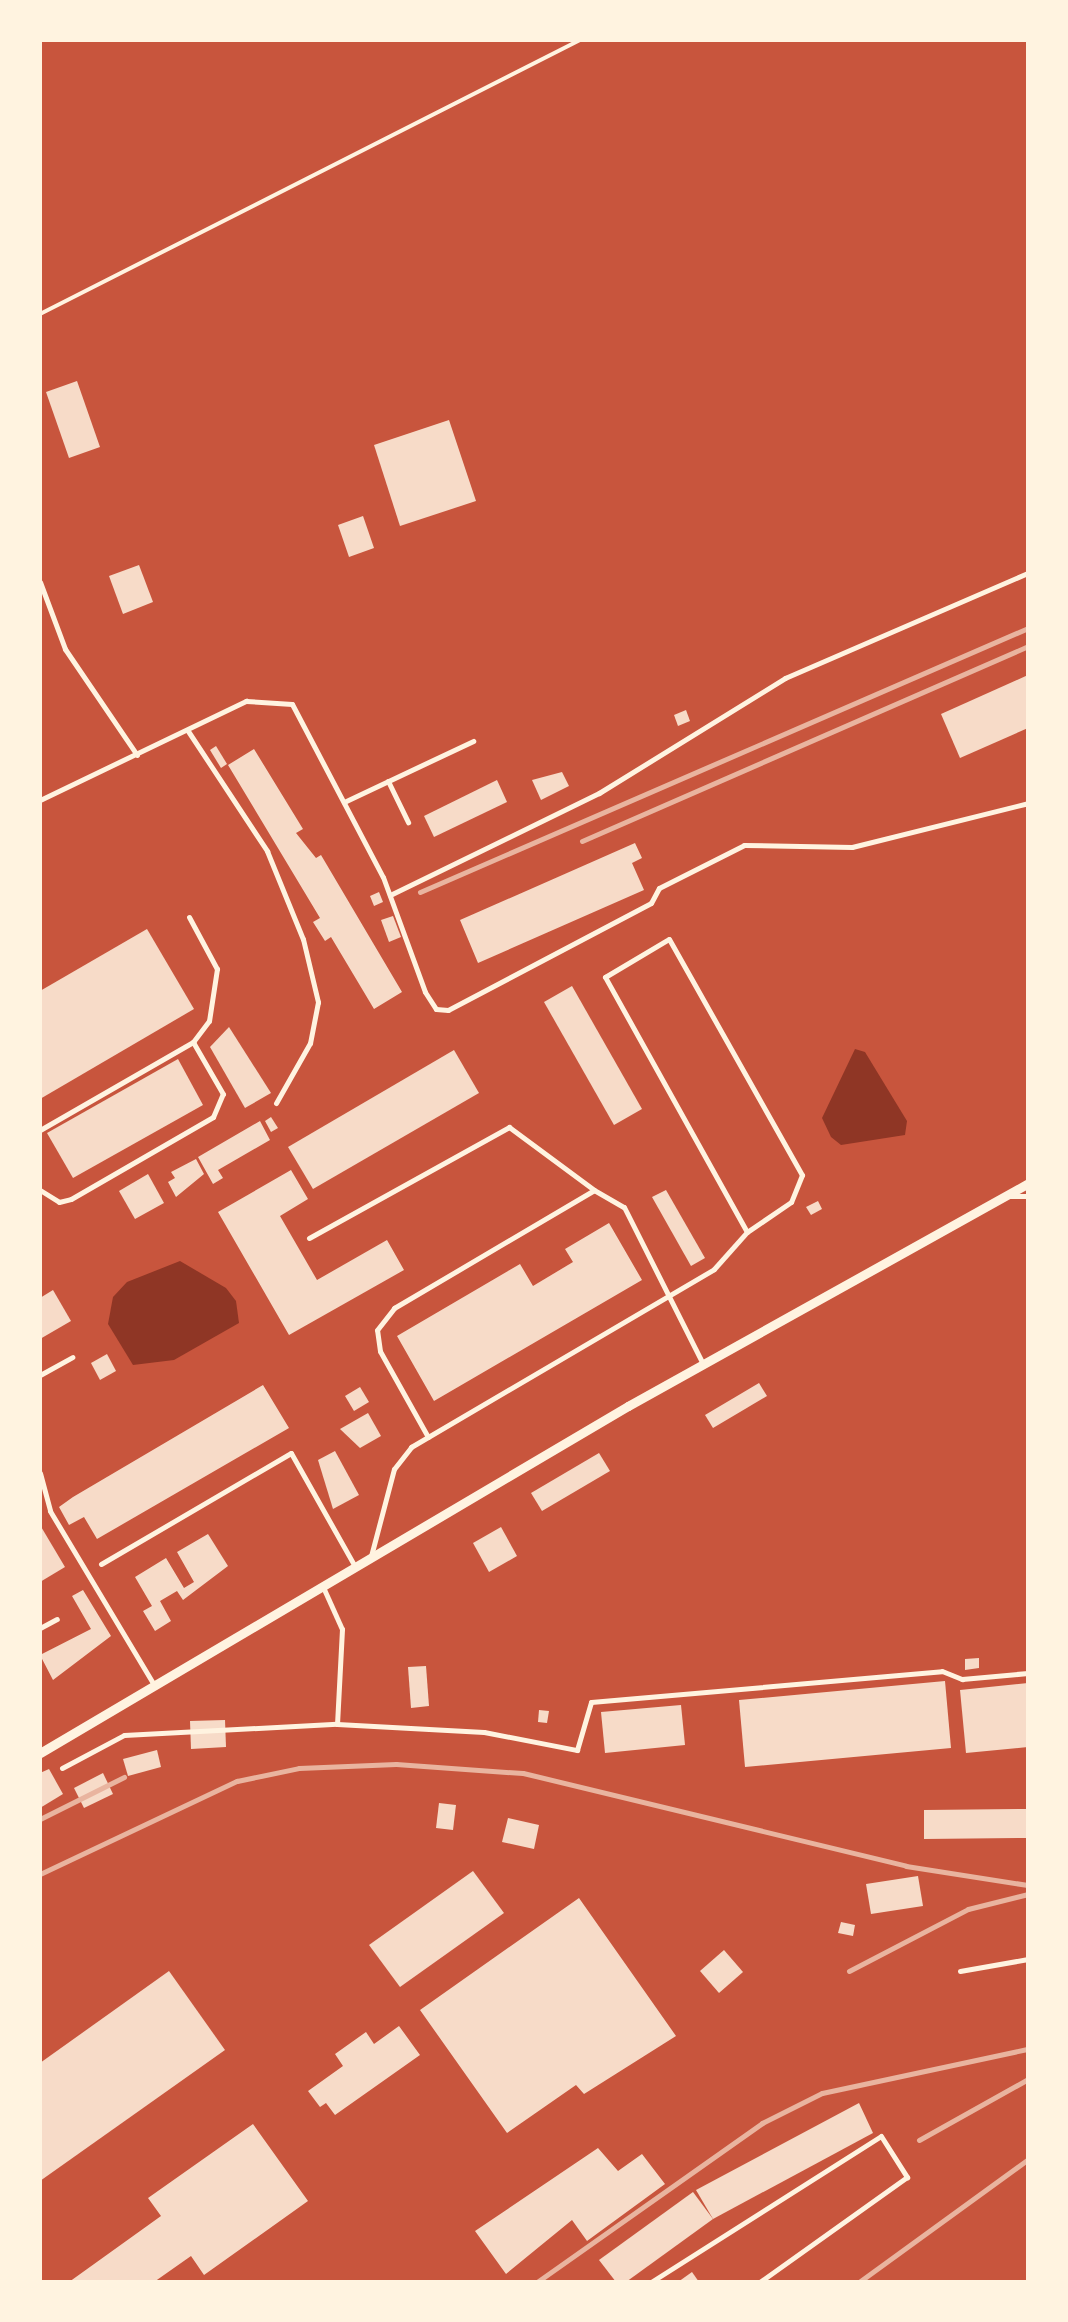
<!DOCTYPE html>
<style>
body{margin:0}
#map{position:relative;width:1068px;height:2322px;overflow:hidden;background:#c8553d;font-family:"Work Sans",sans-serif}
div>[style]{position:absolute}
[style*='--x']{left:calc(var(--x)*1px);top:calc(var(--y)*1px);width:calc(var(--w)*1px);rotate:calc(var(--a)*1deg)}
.water>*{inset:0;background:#8f3625}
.building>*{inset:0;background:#f7dbc8}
.path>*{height:4px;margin:-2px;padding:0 2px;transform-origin:2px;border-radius:2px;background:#fff3e0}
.service>*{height:5px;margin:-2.5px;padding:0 2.5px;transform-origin:2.5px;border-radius:2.5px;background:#fff3e0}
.minor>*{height:9px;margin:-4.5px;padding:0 4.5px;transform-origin:4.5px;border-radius:4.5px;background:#fff3e0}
.rail>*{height:5px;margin:-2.5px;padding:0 2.5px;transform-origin:2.5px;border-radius:2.5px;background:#e9b49f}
span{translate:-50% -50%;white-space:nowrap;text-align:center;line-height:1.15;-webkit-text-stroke:8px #fff3e0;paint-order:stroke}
.frame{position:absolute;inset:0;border:42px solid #fff3e0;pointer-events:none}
</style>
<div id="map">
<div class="water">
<div style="clip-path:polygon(855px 1049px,865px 1052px,907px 1121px,905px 1135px,841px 1145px,831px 1137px,822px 1118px)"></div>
<div style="clip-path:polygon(180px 1261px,226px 1288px,236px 1301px,239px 1323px,174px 1360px,133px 1365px,108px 1324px,113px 1297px,127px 1282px)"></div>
</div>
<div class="building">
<div style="clip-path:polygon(77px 381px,100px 447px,69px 458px,46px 392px)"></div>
<div style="clip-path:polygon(449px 420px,476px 501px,400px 526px,374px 445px)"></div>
<div style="clip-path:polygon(363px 516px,374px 548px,349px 557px,338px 525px)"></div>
<div style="clip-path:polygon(139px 565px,153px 602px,123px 614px,109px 576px)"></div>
<div style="clip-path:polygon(1028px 675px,1028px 728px,960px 758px,941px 714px)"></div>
<div style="clip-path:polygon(686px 710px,690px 721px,678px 726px,674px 715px)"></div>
<div style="clip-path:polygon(216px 746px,227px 764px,221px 768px,210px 750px)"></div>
<div style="clip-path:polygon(254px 749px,303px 829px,296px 833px,316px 858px,321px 855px,402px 992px,374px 1009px,331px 937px,325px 941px,313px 922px,320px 918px,228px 765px)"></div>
<div style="clip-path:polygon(562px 772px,569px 786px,541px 800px,532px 780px)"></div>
<div style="clip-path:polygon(497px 780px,507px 802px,434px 837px,424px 816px)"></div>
<div style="clip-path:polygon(635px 843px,642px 858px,632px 863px,644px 890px,478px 963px,460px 920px)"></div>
<div style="clip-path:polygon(379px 892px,383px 902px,374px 906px,370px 896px)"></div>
<div style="clip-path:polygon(393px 916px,401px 937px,389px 942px,381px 920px)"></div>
<div style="clip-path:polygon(147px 929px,194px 1009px,40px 1099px,40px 991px)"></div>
<div style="clip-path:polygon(572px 986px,642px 1109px,614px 1125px,544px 1002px)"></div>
<div style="clip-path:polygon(229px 1027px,271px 1093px,245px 1108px,210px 1047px)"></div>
<div style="clip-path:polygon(454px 1050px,479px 1093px,313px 1189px,288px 1147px)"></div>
<div style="clip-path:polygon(178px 1059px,203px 1105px,73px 1178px,47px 1133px)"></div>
<div style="clip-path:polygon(271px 1117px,278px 1128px,271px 1132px,265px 1121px)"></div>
<div style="clip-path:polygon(260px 1121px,270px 1140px,218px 1170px,223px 1178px,213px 1184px,198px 1157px)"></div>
<div style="clip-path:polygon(196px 1159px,204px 1174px,176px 1197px,168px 1182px,175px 1178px,171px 1172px)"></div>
<div style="clip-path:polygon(291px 1170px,308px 1199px,280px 1216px,317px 1280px,387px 1240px,404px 1270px,289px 1335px,218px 1212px)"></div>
<div style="clip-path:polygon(148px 1174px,164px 1203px,135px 1219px,119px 1191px)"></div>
<div style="clip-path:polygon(666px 1190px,705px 1258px,691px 1266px,652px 1197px)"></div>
<div style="clip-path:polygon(818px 1201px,822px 1209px,811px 1215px,806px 1207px)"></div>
<div style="clip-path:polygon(609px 1223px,642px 1280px,434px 1401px,397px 1336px,520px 1264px,533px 1286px,573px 1262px,565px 1249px)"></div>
<div style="clip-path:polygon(53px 1290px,71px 1321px,40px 1339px,40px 1298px)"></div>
<div style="clip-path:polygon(107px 1354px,116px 1371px,100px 1380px,91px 1363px)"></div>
<div style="clip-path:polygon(759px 1383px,767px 1396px,713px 1428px,705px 1415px)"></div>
<div style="clip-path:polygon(263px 1385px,289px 1428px,97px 1539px,84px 1517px,69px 1525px,59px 1507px,73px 1497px)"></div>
<div style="clip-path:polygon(360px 1387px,369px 1402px,354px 1411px,345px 1396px)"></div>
<div style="clip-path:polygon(368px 1413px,381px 1436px,360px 1448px,340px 1429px)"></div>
<div style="clip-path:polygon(335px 1451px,359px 1495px,333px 1509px,318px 1460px)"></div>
<div style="clip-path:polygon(599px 1453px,610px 1471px,542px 1511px,531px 1493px)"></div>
<div style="clip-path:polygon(40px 1525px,65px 1567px,40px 1582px)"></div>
<div style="clip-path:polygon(501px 1527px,517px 1556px,489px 1572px,473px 1543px)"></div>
<div style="clip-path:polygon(208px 1534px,228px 1566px,183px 1600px,177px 1591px,160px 1601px,171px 1621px,155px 1631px,143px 1611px,152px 1606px,135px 1577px,166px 1558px,184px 1588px,194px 1582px,177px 1552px)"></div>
<div style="clip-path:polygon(83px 1590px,111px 1636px,53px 1680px,40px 1655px,91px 1629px,72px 1596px)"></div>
<div style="clip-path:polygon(979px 1658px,979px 1668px,965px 1670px,965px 1659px)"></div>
<div style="clip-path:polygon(426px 1666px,429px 1706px,411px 1708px,408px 1667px)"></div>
<div style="clip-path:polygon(945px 1681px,951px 1748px,745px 1767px,739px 1700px)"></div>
<div style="clip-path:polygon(1028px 1683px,1028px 1747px,966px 1753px,960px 1690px)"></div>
<div style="clip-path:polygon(681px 1705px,685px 1745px,605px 1753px,601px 1712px)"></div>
<div style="clip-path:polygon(539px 1710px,549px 1711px,547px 1723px,538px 1722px)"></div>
<div style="clip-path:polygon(225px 1720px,226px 1747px,191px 1749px,190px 1721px)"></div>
<div style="clip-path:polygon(157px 1750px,161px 1767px,128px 1776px,123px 1759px)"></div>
<div style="clip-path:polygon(49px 1769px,63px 1794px,40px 1808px,40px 1773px)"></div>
<div style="clip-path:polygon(103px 1773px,113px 1794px,84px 1808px,74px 1788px)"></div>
<div style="clip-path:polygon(439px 1803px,456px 1805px,453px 1830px,436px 1828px)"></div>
<div style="clip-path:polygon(1028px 1809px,1028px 1838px,924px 1839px,924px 1810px)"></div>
<div style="clip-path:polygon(508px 1818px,539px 1825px,534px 1849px,502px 1842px)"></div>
<div style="clip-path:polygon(473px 1871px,504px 1913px,400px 1987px,369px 1945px)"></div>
<div style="clip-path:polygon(918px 1876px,923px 1906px,871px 1914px,866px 1884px)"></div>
<div style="clip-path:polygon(579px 1898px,676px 2036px,584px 2094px,576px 2085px,507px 2133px,420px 2010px)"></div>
<div style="clip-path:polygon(841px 1922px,855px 1925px,853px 1936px,838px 1933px)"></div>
<div style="clip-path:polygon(724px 1950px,743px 1972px,719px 1993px,700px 1971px)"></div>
<div style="clip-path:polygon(169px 1971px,225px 2050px,40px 2181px,40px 2063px)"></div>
<div style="clip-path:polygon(399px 2026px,420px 2055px,335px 2115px,326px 2103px,320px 2107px,308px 2091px,343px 2066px,335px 2054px,366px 2032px,374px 2044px)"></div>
<div style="clip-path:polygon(859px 2103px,873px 2133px,713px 2219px,696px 2190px)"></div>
<div style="clip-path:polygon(253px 2124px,308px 2201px,204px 2275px,191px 2256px,154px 2282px,69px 2282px,161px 2216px,148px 2198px)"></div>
<div style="clip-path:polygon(598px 2148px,618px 2171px,642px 2154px,665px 2184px,587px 2241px,572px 2220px,506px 2274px,475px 2231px)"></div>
<div style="clip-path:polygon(693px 2192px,713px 2219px,626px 2282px,616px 2282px,599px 2260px)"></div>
<div style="clip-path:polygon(692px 2272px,699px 2282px,678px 2282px)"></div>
</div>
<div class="path">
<div style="--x:40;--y:314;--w:606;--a:-26.9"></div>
</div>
<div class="service">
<div style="--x:40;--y:582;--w:72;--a:69.5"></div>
<div style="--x:65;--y:649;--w:128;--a:55.8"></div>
<div style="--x:188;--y:731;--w:144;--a:56.6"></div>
<div style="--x:267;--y:851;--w:95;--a:67.8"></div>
<div style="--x:303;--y:939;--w:65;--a:76.6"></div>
<div style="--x:318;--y:1002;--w:42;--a:101"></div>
<div style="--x:310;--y:1043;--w:69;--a:119.5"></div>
<div style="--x:388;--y:781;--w:46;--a:64"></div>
<div style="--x:40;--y:800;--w:229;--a:-25.7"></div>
<div style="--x:246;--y:701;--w:46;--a:3.7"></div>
<div style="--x:292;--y:704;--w:195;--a:62.3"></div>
<div style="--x:383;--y:877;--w:122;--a:69.9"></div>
<div style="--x:425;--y:992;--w:20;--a:57"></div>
<div style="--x:436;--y:1009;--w:12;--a:5"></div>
<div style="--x:448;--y:1010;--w:229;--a:-27.8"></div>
<div style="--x:651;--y:903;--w:17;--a:-62"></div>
<div style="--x:659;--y:888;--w:95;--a:-26.8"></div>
<div style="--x:744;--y:845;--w:108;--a:1.1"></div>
<div style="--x:852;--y:847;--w:181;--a:-14"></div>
<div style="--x:344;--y:802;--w:143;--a:-25.3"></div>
<div style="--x:390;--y:895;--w:233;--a:-26"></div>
<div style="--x:599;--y:793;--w:219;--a:-31.7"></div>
<div style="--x:785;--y:678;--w:265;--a:-23.4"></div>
<div style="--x:40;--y:1130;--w:177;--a:-29.9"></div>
<div style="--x:193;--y:1042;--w:26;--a:-53"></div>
<div style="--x:209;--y:1021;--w:53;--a:-81.3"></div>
<div style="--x:217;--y:969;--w:59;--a:-118.3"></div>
<div style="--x:40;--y:1190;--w:22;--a:32"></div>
<div style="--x:59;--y:1202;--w:12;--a:-14"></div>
<div style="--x:71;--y:1199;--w:164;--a:-30"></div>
<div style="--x:213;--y:1117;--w:25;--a:-67"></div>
<div style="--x:223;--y:1094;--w:60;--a:-120"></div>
<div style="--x:1008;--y:1196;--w:20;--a:0"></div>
<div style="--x:309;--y:1238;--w:229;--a:-29"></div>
<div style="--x:509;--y:1127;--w:106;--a:36.5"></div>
<div style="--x:40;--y:1375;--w:37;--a:-29"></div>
<div style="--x:428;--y:1437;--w:98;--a:-119.2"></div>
<div style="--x:380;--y:1351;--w:21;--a:-98"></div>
<div style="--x:377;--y:1330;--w:28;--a:-52"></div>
<div style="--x:394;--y:1308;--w:232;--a:-30.5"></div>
<div style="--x:594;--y:1190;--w:34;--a:30"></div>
<div style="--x:624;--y:1207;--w:176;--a:63.3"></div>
<div style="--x:40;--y:1473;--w:39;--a:75"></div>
<div style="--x:50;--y:1511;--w:203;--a:59.1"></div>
<div style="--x:371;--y:1556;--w:90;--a:-75.2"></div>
<div style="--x:394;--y:1469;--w:28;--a:-52"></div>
<div style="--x:411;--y:1447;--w:351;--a:-30.4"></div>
<div style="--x:714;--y:1269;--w:50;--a:-48.3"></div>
<div style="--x:747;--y:1232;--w:292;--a:-119.1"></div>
<div style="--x:605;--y:977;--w:74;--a:-30.7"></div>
<div style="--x:669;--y:939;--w:271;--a:60.6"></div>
<div style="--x:802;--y:1175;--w:29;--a:112"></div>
<div style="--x:791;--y:1202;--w:53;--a:145.7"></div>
<div style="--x:101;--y:1564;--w:220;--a:-30.3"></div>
<div style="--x:291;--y:1453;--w:129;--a:60.6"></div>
<div style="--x:323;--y:1587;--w:46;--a:65.7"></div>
<div style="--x:342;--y:1629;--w:95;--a:93"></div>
<div style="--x:337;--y:1724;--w:147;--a:3.1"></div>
<div style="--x:484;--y:1732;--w:95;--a:11"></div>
<div style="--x:577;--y:1750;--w:50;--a:-73.7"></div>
<div style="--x:591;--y:1702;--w:352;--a:-5"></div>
<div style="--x:942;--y:1671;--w:22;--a:22"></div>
<div style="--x:962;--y:1679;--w:66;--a:-5.2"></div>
<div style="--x:40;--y:1628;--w:19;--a:-28"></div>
<div style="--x:62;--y:1768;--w:70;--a:-28"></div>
<div style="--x:124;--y:1735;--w:213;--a:-3"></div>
<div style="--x:960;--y:1971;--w:69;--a:-10"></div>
<div style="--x:651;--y:2282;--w:272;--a:-32.4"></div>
<div style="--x:881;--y:2136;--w:49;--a:57.6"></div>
<div style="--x:907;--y:2177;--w:181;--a:144.5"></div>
</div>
<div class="minor">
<div style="--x:40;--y:1753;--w:683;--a:-30.55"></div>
<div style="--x:628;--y:1406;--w:458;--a:-29.1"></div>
</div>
<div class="rail">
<div style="--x:582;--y:841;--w:487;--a:-23.6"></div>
<div style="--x:420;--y:892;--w:663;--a:-23.47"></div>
<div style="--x:40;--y:1819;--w:94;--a:-26.6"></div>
<div style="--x:40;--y:1874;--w:218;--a:-25.3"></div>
<div style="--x:237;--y:1781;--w:63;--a:-11.8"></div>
<div style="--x:299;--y:1768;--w:97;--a:-2.4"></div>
<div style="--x:396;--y:1764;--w:127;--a:4.1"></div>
<div style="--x:523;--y:1773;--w:394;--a:13.6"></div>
<div style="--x:906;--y:1866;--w:123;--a:8.9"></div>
<div style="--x:849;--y:1971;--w:134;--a:-27.5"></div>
<div style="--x:968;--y:1909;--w:62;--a:-14"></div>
<div style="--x:919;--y:2140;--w:125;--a:-29.2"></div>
<div style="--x:537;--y:2282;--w:276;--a:-35.2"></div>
<div style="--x:762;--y:2123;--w:67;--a:-26.6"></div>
<div style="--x:822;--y:2093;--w:211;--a:-12.1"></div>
<div style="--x:859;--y:2282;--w:209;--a:-36"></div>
</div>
<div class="frame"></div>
</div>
